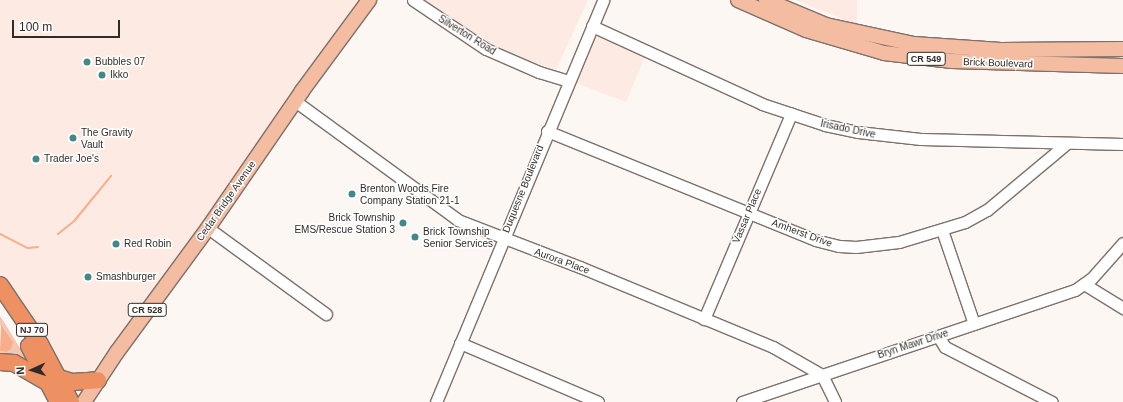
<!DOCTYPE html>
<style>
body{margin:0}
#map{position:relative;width:1123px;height:402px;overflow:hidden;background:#fdf7f4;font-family:Arial,sans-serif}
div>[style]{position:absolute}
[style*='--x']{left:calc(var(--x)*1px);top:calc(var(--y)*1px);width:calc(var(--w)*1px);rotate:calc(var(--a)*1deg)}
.built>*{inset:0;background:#fdeae2}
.green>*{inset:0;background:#f5c7b2}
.water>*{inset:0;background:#f7ae8b}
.stream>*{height:2px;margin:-1px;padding:0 1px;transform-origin:1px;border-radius:1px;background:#f7ae8b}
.roads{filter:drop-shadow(1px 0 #7e706a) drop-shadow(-1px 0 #7e706a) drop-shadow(0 1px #7e706a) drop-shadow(0 -1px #7e706a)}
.minor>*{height:11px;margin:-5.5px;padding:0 5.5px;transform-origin:5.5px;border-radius:5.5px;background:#fff}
.major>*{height:14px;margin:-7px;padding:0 7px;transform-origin:7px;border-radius:7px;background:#f4bca1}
.highway>*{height:16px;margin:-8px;padding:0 8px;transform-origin:8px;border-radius:8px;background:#ed9062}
.dots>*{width:11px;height:11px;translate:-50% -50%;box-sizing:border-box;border:2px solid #fff;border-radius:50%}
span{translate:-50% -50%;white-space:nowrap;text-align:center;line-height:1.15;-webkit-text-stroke:3px #fff;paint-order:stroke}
.shield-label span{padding:1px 3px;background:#fff;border:1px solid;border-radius:3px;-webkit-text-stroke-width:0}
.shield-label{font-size:9px;color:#302b28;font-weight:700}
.street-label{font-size:10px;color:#302b28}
.poi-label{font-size:10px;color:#302b28}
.left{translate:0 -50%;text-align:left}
.right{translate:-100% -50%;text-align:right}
.north{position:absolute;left:12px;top:350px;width:40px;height:40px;-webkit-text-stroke:3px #fff;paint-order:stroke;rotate:267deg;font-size:11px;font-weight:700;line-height:16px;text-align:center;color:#302b28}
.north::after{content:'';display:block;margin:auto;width:14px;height:18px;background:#302b28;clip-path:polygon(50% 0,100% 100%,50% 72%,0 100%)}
.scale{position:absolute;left:12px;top:20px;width:108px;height:18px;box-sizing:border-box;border:2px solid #302b28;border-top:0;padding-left:5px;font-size:12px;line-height:14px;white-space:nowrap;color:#302b28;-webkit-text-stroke:3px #fff;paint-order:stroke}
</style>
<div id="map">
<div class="built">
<div style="clip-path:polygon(0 0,369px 0,98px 380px,59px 378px,0 285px)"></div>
<div style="clip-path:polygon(425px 0,588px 0,556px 70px,494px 48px)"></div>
<div style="clip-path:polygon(795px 0,857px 0,857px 25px)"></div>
<div style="clip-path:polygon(602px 36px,646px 54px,626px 102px,576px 83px,594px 38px)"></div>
</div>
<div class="green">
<div style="clip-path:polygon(0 316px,9px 330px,29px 363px,0 356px,0 351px,6px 352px,5px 331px,0 325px)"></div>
</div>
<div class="water">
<div style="clip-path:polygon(1px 325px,13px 342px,11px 349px,6px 352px,0 351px)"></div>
</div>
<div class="stream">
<div style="--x:0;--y:234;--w:31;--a:27"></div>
<div style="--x:28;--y:248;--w:10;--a:-6"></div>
<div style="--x:58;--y:234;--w:22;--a:-39"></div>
<div style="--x:75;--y:220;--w:57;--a:-50.7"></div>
</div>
<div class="roads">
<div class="minor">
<div style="--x:413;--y:0;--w:88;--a:33.9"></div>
<div style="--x:486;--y:49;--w:58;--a:23.5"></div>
<div style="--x:539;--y:72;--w:31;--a:17"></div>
<div style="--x:592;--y:26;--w:187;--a:24.6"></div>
<div style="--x:762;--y:104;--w:66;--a:18.4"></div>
<div style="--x:825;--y:125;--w:34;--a:12"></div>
<div style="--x:858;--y:132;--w:63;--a:6.3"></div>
<div style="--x:921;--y:139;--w:202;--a:1.4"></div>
<div style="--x:295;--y:101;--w:202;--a:36.1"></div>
<div style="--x:458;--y:220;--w:131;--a:21.1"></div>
<div style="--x:580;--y:267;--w:209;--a:22.5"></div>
<div style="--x:773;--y:347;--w:56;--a:29.7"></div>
<div style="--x:822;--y:375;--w:30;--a:64"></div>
<div style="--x:547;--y:131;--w:289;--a:22.1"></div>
<div style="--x:815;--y:240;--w:25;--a:14"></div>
<div style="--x:839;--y:246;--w:17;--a:3"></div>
<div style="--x:856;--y:247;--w:43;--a:-6.6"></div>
<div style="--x:899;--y:242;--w:69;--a:-16.9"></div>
<div style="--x:965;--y:222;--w:25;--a:-29"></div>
<div style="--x:987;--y:210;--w:104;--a:-39.9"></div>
<div style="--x:208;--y:228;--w:146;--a:36.1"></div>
<div style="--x:942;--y:230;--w:99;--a:71.2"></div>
<div style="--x:1084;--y:284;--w:46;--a:31.6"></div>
<div style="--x:704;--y:319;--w:223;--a:-67"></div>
<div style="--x:938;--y:336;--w:13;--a:58"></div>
<div style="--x:945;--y:347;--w:120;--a:27.2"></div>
<div style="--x:460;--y:343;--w:150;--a:23.1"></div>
<div style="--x:436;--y:402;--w:435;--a:-67.4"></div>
<div style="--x:742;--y:402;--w:351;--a:-18.6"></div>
<div style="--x:1075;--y:290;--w:19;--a:-35"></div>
<div style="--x:1091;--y:279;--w:48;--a:-48.4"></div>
</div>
<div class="major">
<div style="--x:738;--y:0;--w:74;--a:23.8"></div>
<div style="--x:806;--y:30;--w:81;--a:16.4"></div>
<div style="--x:884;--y:53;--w:68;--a:6.7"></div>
<div style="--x:952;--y:61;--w:171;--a:1.7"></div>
<div style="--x:766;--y:0;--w:65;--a:22.6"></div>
<div style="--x:826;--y:25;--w:90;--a:12.2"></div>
<div style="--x:914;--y:44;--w:87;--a:3.9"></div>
<div style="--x:1001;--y:50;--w:122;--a:-0.5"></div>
<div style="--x:84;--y:402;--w:60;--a:-56.6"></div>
<div style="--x:117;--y:352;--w:154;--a:-53.7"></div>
<div style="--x:208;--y:228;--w:166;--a:-55.5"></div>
<div style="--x:302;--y:91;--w:113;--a:-53.6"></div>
</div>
<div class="highway">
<div style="--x:0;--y:285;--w:71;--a:55.9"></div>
<div style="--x:40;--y:344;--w:66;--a:61.9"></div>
<div style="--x:29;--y:346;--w:63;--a:62.6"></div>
<div style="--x:0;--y:362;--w:14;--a:4"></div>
<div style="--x:14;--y:363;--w:38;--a:30"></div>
<div style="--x:59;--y:378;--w:14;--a:17"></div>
<div style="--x:72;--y:382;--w:26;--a:-4"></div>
</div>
</div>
<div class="dots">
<div style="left:87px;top:62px;background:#418987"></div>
<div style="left:102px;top:75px;background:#418987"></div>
<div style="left:73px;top:138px;background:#418987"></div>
<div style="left:36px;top:159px;background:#418987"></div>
<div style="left:352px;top:194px;background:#418987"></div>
<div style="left:403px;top:223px;background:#418987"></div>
<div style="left:415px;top:237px;background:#418987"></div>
<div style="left:116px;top:244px;background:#418987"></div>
<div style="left:88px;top:277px;background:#418987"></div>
</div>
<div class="shield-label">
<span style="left:926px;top:59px">CR 549</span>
<span style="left:147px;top:310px">CR 528</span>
<span style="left:32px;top:330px">NJ 70</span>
</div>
<div class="street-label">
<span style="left:467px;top:35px;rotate:32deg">Silverton Road</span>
<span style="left:998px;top:63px;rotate:2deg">Brick Boulevard</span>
<span style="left:848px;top:129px;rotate:12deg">Irisado Drive</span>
<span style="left:523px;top:189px;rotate:-68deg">Duquesne Boulevard</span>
<span style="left:226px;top:201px;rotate:-55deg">Cedar Bridge Avenue</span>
<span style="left:747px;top:216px;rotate:-67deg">Vassar Place</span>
<span style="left:802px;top:233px;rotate:20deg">Amherst Drive</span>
<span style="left:562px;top:261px;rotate:20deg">Aurora Place</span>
<span style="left:913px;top:344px;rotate:-18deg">Bryn Mawr Drive</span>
</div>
<div class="poi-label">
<span class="left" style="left:95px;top:62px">Bubbles 07</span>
<span class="left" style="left:110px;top:75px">Ikko</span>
<span class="left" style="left:81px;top:138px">The Gravity<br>Vault</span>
<span class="left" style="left:44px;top:159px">Trader Joe's</span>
<span class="left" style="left:360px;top:194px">Brenton Woods Fire<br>Company Station 21-1</span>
<span class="right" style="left:395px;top:223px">Brick Township<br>EMS/Rescue Station 3</span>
<span class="left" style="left:423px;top:237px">Brick Township<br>Senior Services</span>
<span class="left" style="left:124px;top:244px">Red Robin</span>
<span class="left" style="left:96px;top:277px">Smashburger</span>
</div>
<div class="north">N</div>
<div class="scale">100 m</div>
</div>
